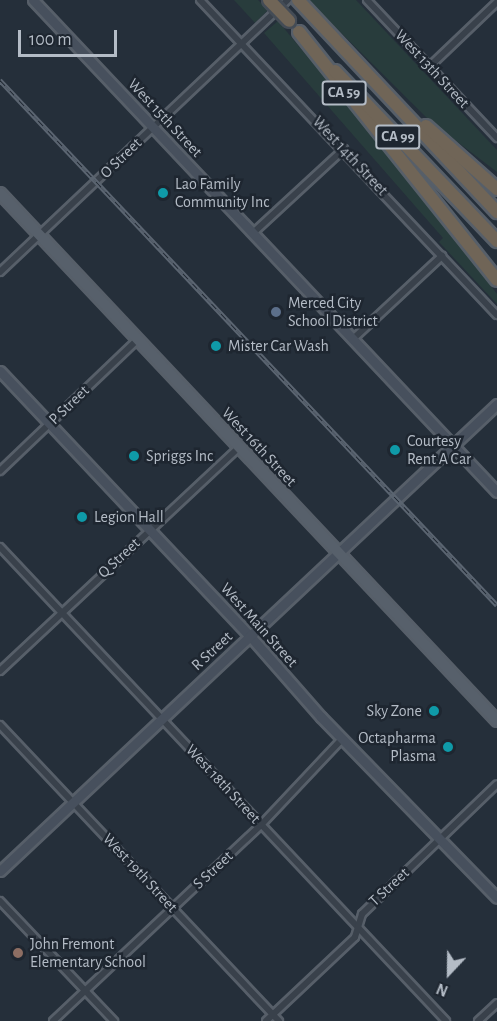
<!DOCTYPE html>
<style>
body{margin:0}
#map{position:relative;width:497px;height:1021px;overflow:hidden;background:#252f3a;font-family:"Alegreya Sans",sans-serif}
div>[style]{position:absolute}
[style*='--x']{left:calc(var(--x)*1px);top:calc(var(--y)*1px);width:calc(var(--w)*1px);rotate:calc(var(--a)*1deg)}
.green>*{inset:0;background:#283c3c}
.roads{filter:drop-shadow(2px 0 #575f69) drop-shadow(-2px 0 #575f69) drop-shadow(0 2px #575f69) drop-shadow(0 -2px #575f69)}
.street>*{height:6px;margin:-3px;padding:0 3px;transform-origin:3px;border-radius:3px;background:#39414b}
.secondary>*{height:9px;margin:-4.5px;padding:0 4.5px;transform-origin:4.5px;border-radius:4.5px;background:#47505d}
.primary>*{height:10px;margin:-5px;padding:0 5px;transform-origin:5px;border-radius:5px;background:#57606b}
.highway>*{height:12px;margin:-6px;padding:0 6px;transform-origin:6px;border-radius:6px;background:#706557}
.rail>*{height:4.5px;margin-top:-2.25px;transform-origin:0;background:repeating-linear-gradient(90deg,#1e2630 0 7px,#5b6571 0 14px);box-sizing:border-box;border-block:2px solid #5b6571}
.bridges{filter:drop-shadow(2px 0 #444c56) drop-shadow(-2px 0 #444c56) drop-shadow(0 2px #444c56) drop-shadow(0 -2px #444c56)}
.highway-bridge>*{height:12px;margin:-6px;padding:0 6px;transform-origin:6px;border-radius:6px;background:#706557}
.dots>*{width:16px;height:16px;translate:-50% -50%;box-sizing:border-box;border:3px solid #1e2630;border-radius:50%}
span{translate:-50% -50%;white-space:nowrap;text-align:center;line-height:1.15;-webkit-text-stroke:5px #1e2630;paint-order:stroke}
.shield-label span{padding:2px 4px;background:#1e2630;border:2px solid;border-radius:4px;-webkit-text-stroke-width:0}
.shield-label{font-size:15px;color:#b4bcc6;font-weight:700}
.street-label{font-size:16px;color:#b4bcc6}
.poi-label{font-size:16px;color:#b4bcc6}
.left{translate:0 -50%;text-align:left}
.right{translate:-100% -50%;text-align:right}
.north{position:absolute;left:419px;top:943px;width:60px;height:60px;-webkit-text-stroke:4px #1e2630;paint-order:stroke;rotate:202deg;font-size:16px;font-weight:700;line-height:24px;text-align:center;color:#b4bcc6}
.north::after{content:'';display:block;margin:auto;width:21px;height:27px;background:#b4bcc6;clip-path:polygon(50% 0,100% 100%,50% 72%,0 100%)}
.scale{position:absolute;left:18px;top:30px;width:99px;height:27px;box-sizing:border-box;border:3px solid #b4bcc6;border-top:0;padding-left:8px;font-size:18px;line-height:21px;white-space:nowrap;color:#b4bcc6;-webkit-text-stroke:4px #1e2630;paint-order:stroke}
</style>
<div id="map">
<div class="green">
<div style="clip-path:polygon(234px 0,258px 0,268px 10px,255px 23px)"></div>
<div style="clip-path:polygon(308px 0,356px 0,497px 150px,497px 172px,430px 121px)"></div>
<div style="clip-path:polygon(278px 21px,435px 211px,497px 294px,497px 304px,439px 242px,443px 238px,264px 33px)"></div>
</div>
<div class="roads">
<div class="street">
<div style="--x:200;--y:0;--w:433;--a:46.7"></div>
<div style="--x:367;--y:0;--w:190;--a:46.7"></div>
<div style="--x:429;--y:67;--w:94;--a:-43.7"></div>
<div style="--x:253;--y:233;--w:124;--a:-42.7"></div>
<div style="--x:0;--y:272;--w:396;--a:-43.4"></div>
<div style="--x:353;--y:339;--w:122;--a:-43"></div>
<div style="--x:0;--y:471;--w:191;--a:-43.7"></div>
<div style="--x:0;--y:547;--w:651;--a:46.74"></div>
<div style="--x:0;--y:671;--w:328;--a:-43.1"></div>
<div style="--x:0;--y:725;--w:407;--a:46.7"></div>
<div style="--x:0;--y:901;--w:166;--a:46.5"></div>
<div style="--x:53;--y:1021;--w:286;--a:-43.3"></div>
<div style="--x:261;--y:825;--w:118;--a:-46.7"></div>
<div style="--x:266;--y:1021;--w:122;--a:-43.3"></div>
<div style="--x:355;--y:937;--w:24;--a:-73"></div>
<div style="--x:362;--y:914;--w:187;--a:-43.9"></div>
<div style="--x:478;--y:1021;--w:26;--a:-43"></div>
</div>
<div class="secondary">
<div style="--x:33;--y:0;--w:676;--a:46.68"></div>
<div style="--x:0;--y:371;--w:364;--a:46.7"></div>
<div style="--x:250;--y:636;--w:108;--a:48.8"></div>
<div style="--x:321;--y:717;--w:252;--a:45.8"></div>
<div style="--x:0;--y:871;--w:682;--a:-43.22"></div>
</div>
<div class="primary">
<div style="--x:0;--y:193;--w:725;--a:46.73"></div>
</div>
<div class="highway">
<div style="--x:298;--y:0;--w:291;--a:46.8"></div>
<div style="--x:299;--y:32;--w:317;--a:51.4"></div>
<div style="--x:335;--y:71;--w:235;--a:46.4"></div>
<div style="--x:426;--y:126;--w:95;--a:41.6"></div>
</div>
</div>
<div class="rail">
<div style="--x:0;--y:80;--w:723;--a:46.57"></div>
</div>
<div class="bridges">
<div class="highway-bridge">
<div style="--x:269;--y:0;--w:29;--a:46"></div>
</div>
</div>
<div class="dots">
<div style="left:163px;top:193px;background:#0f9aa8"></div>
<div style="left:276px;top:312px;background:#5c6f8a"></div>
<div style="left:216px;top:346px;background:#0f9aa8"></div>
<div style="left:395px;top:450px;background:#0f9aa8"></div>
<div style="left:134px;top:456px;background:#0f9aa8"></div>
<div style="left:82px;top:517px;background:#0f9aa8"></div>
<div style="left:434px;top:711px;background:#0f9aa8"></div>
<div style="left:448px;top:747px;background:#0f9aa8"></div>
<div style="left:18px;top:953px;background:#8d6e63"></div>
</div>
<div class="shield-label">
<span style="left:344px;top:93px">CA 59</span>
<span style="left:398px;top:137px">CA 99</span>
</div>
<div class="street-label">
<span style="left:432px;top:69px;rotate:47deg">West 13th Street</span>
<span style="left:165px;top:118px;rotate:47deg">West 15th Street</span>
<span style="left:350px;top:156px;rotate:47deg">West 14th Street</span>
<span style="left:121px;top:158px;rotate:-44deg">O Street</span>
<span style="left:69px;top:405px;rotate:-44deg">P Street</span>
<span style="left:259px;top:447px;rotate:47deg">West 16th Street</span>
<span style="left:119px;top:558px;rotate:-43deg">Q Street</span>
<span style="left:259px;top:625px;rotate:48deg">West Main Street</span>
<span style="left:212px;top:651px;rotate:-43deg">R Street</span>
<span style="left:223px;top:784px;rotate:47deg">West 18th Street</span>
<span style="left:213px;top:870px;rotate:-43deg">S Street</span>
<span style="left:140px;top:873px;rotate:47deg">West 19th Street</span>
<span style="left:389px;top:887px;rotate:-43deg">T Street</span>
</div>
<div class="poi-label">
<span class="left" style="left:175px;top:193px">Lao Family<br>Community Inc</span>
<span class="left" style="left:288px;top:312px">Merced City<br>School District</span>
<span class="left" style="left:228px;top:346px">Mister Car Wash</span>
<span class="left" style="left:407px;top:450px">Courtesy<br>Rent A Car</span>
<span class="left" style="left:146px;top:456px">Spriggs Inc</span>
<span class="left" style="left:94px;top:517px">Legion Hall</span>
<span class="right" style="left:422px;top:711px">Sky Zone</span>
<span class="right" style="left:436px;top:747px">Octapharma<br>Plasma</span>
<span class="left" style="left:30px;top:953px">John Fremont<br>Elementary School</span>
</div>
<div class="north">N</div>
<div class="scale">100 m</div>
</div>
